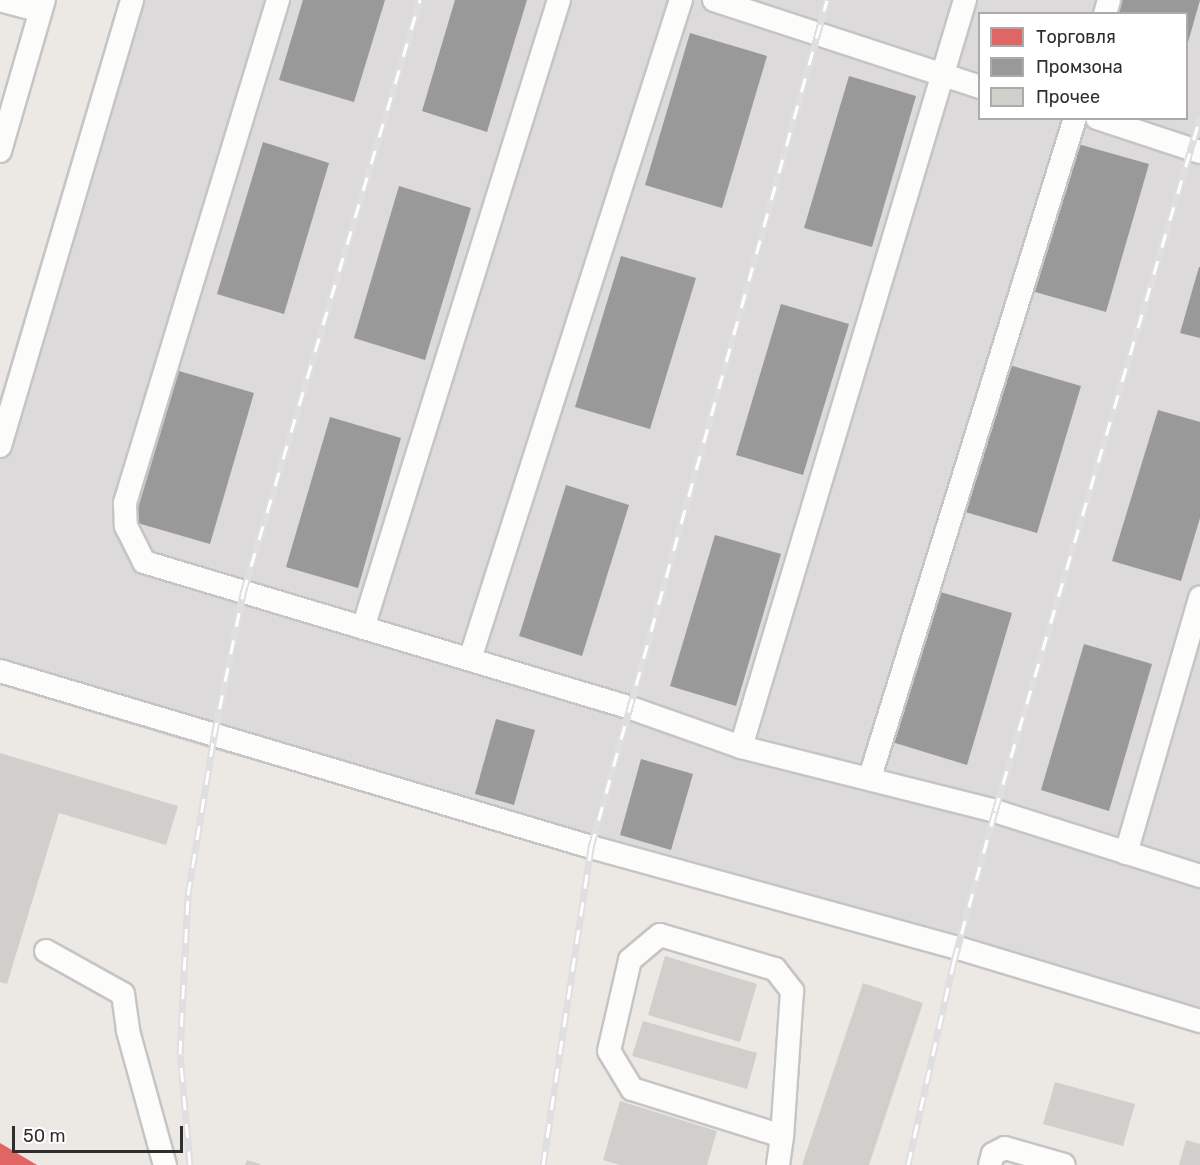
<!DOCTYPE html>
<meta charset="utf-8">
<style>
body{margin:0}
#map{position:relative;width:1200px;height:1165px;overflow:hidden;background:#ece9e4;font-family:Rubik,sans-serif}
div>[style]{position:absolute}
[style*='--x']{left:calc(var(--x)*1px);top:calc(var(--y)*1px);width:calc(var(--w)*1px);rotate:calc(var(--a)*1deg)}
.industrial>*{inset:0;background:#dcdadb}
.shops>*{inset:0;background:#e06666}
.industry>*{inset:0;background:#999}
.building>*{inset:0;background:#d1cfcb}
.roads{filter:drop-shadow(2px 0 #c5c5c5) drop-shadow(-2px 0 #c5c5c5) drop-shadow(0 2px #c5c5c5) drop-shadow(0 -2px #c5c5c5)}
.minor>*{height:22px;margin:-11px;padding:0 11px;transform-origin:11px;border-radius:11px;background:#fcfcfb}
.rail>*{height:7px;margin-top:-3.5px;transform-origin:0;background:repeating-linear-gradient(90deg,#fff 0 14px,#dfdfe1 0 28px);box-sizing:border-box;border-block:2px solid #dfdfe1}
span{translate:-50% -50%;white-space:nowrap;text-align:center;line-height:1.15;-webkit-text-stroke:6px #fff;paint-order:stroke}
.legend{position:absolute;left:978px;top:12px;width:210px;height:108px;box-sizing:border-box;background:#fff;border:2px solid #ababab;margin:0;padding:8px 10px;list-style:none;font-size:18px;color:#2e2e2e}
.legend li{display:flex;align-items:center;gap:12px;height:30px}
.legend b{width:30px;border:2px solid #ababab}
.scale{position:absolute;left:12px;top:1126px;width:171px;height:27px;box-sizing:border-box;border:3px solid #2e2e2e;border-top:0;padding-left:8px;font-size:18px;line-height:21px;white-space:nowrap;color:#2e2e2e;-webkit-text-stroke:4px #fff;paint-order:stroke}
</style>
<div id="map">
<div class="industrial">
<div style="clip-path:polygon(evenodd,118px 0,1200px 0,1200px 1033px,590px 854px,211px 749px,0 685px,0 397px,118px 0,980px 14px,1186px 14px,1186px 118px,980px 118px,980px 14px)"></div>
</div>
<div class="shops">
<div style="clip-path:polygon(0 1143px,37px 1165px,0 1165px)"></div>
</div>
<div class="industry">
<div style="clip-path:polygon(303px 0,385px 0,354px 102px,279px 80px)"></div>
<div style="clip-path:polygon(455px 0,527px 0,487px 132px,422px 111px)"></div>
<div style="clip-path:polygon(1119px 0,1200px 0,1187px 46px,1186px 14px,1115px 14px)"></div>
<div style="clip-path:polygon(690px 33px,767px 56px,722px 208px,645px 185px)"></div>
<div style="clip-path:polygon(849px 76px,916px 96px,872px 247px,804px 228px)"></div>
<div style="clip-path:polygon(263px 142px,329px 163px,284px 314px,217px 294px)"></div>
<div style="clip-path:polygon(1078px 144px,1149px 164px,1106px 312px,1035px 292px)"></div>
<div style="clip-path:polygon(399px 186px,471px 208px,425px 360px,354px 338px)"></div>
<div style="clip-path:polygon(621px 256px,696px 278px,650px 429px,575px 407px)"></div>
<div style="clip-path:polygon(1199px 267px,1200px 267px,1200px 338px,1180px 333px)"></div>
<div style="clip-path:polygon(781px 304px,849px 324px,803px 475px,736px 455px)"></div>
<div style="clip-path:polygon(1006px 364px,1081px 386px,1037px 533px,962px 511px)"></div>
<div style="clip-path:polygon(179px 371px,254px 393px,210px 544px,134px 522px)"></div>
<div style="clip-path:polygon(1158px 410px,1200px 422px,1200px 518px,1181px 581px,1112px 561px)"></div>
<div style="clip-path:polygon(330px 417px,401px 438px,358px 588px,286px 567px)"></div>
<div style="clip-path:polygon(566px 485px,629px 505px,582px 656px,519px 636px)"></div>
<div style="clip-path:polygon(715px 535px,781px 554px,736px 706px,670px 686px)"></div>
<div style="clip-path:polygon(937px 591px,1012px 613px,967px 765px,892px 742px)"></div>
<div style="clip-path:polygon(1084px 644px,1152px 664px,1109px 811px,1041px 790px)"></div>
<div style="clip-path:polygon(496px 719px,535px 730px,514px 805px,475px 794px)"></div>
<div style="clip-path:polygon(641px 759px,693px 774px,671px 850px,620px 835px)"></div>
</div>
<div class="building">
<div style="clip-path:polygon(0 753px,178px 806px,166px 845px,59px 813px,7px 984px,0 982px)"></div>
<div style="clip-path:polygon(665px 956px,757px 984px,740px 1042px,648px 1015px)"></div>
<div style="clip-path:polygon(863px 983px,923px 1003px,869px 1165px,802px 1165px)"></div>
<div style="clip-path:polygon(643px 1021px,757px 1053px,747px 1089px,632px 1056px)"></div>
<div style="clip-path:polygon(1055px 1082px,1135px 1104px,1123px 1146px,1043px 1124px)"></div>
<div style="clip-path:polygon(620px 1101px,717px 1131px,707px 1165px,620px 1165px,603px 1160px)"></div>
<div style="clip-path:polygon(1186px 1140px,1200px 1144px,1200px 1165px,1179px 1165px)"></div>
<div style="clip-path:polygon(247px 1160px,260px 1164px,260px 1165px,245px 1165px)"></div>
</div>
<div class="roads">
<div class="minor">
<div style="--x:0;--y:0;--w:42;--a:15"></div>
<div style="--x:278;--y:0;--w:526;--a:106.92"></div>
<div style="--x:125;--y:503;--w:23;--a:88"></div>
<div style="--x:126;--y:526;--w:40;--a:63.4"></div>
<div style="--x:144;--y:562;--w:505;--a:16.68"></div>
<div style="--x:628;--y:707;--w:120;--a:19.5"></div>
<div style="--x:741;--y:747;--w:262;--a:14.1"></div>
<div style="--x:995;--y:811;--w:215;--a:17.6"></div>
<div style="--x:714;--y:0;--w:280;--a:18.1"></div>
<div style="--x:1105;--y:14;--w:15;--a:-74"></div>
<div style="--x:1097;--y:118;--w:108;--a:18.3"></div>
<div style="--x:0;--y:151;--w:157;--a:-73.8"></div>
<div style="--x:0;--y:446;--w:465;--a:-73.5"></div>
<div style="--x:363;--y:628;--w:658;--a:-72.67"></div>
<div style="--x:470;--y:659;--w:692;--a:-72.25"></div>
<div style="--x:0;--y:671;--w:617;--a:16.58"></div>
<div style="--x:591;--y:847;--w:381;--a:15.4"></div>
<div style="--x:958;--y:948;--w:253;--a:16.8"></div>
<div style="--x:741;--y:747;--w:780;--a:-73.31"></div>
<div style="--x:870;--y:777;--w:690;--a:-72.72"></div>
<div style="--x:1126;--y:853;--w:266;--a:-73.8"></div>
<div style="--x:46;--y:951;--w:88;--a:29.2"></div>
<div style="--x:123;--y:994;--w:37;--a:82"></div>
<div style="--x:128;--y:1031;--w:139;--a:74.6"></div>
<div style="--x:778;--y:1165;--w:29;--a:-82"></div>
<div style="--x:782;--y:1136;--w:157;--a:-162.6"></div>
<div style="--x:632;--y:1089;--w:44;--a:-121.2"></div>
<div style="--x:609;--y:1051;--w:93;--a:-77"></div>
<div style="--x:630;--y:960;--w:39;--a:-40"></div>
<div style="--x:660;--y:935;--w:120;--a:16.5"></div>
<div style="--x:775;--y:969;--w:28;--a:52"></div>
<div style="--x:792;--y:991;--w:145;--a:93.9"></div>
<div style="--x:990;--y:1165;--w:11;--a:-75"></div>
<div style="--x:993;--y:1154;--w:13;--a:-27"></div>
<div style="--x:1005;--y:1148;--w:61;--a:16.1"></div>
</div>
</div>
<div class="rail">
<div style="--x:190;--y:1165;--w:111;--a:-95.1"></div>
<div style="--x:180;--y:1054;--w:159;--a:-87.1"></div>
<div style="--x:188;--y:895;--w:161;--a:-80.7"></div>
<div style="--x:214;--y:736;--w:146;--a:-78.5"></div>
<div style="--x:243;--y:593;--w:619;--a:-73.38"></div>
<div style="--x:543;--y:1165;--w:322;--a:-81.4"></div>
<div style="--x:591;--y:847;--w:879;--a:-74.43"></div>
<div style="--x:908;--y:1165;--w:209;--a:-77.3"></div>
<div style="--x:954;--y:961;--w:156;--a:-74.7"></div>
<div style="--x:995;--y:811;--w:723;--a:-73.52"></div>
</div>
<ul class="legend">
<li><b style="height:16px;background:#e06666"></b>Торговля</li>
<li><b style="height:16px;background:#999"></b>Промзона</li>
<li><b style="height:16px;background:#d1cfcb"></b>Прочее</li>
</ul>
<div class="scale">50 m</div>
</div>
